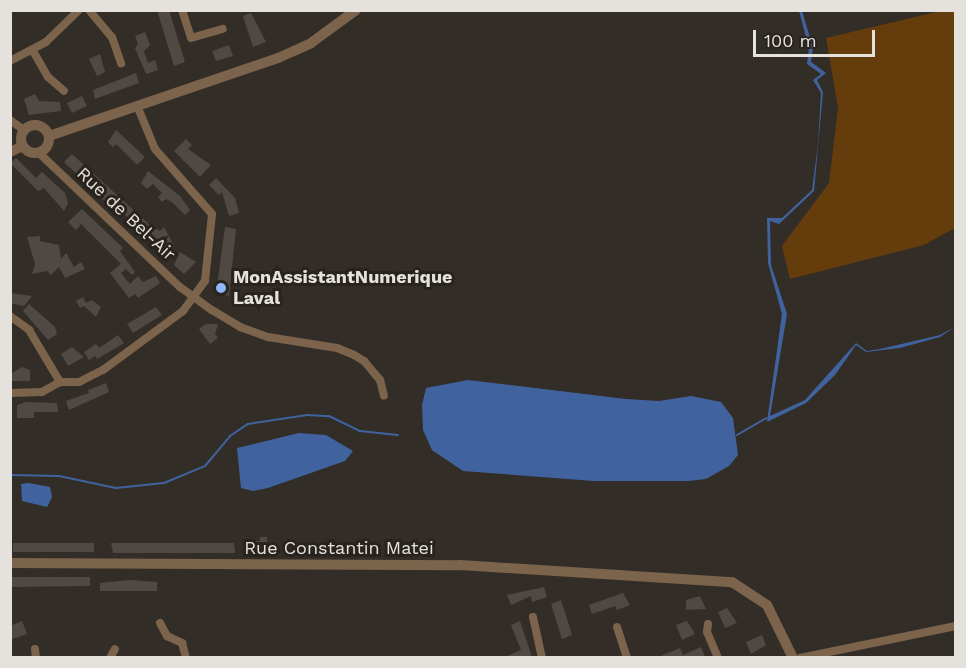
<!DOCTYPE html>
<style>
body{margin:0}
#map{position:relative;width:966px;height:668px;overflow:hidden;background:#332d27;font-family:"Work Sans",sans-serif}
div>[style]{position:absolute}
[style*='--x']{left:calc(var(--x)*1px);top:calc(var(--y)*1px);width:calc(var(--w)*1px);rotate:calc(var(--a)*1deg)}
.green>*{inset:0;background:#653d0c}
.water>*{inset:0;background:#4063a0}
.stream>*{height:2px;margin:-1px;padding:0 1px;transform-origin:1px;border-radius:1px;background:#4063a0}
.building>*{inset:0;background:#504943}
.minor>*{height:8px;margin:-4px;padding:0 4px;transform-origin:4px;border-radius:4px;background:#7c644c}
.tertiary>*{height:10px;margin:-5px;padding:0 5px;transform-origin:5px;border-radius:5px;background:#7c644c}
.tertiary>.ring{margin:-5px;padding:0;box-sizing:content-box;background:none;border:10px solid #7c644c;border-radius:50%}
.dots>*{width:16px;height:16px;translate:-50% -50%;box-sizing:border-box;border:3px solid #29231e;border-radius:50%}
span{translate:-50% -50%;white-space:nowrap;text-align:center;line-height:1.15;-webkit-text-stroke:6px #29231e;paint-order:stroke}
.street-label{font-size:18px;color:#e5e1dd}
.poi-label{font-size:18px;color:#e5e1dd;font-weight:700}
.left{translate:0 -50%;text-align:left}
.frame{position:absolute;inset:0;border:12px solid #e5e1dd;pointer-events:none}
.scale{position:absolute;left:753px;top:30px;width:122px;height:27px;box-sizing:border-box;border:3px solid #e5e1dd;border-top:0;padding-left:8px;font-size:18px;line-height:21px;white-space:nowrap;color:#e5e1dd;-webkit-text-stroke:4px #29231e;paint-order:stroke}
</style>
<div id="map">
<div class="green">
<div style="clip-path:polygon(940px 11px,955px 11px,955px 228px,924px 245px,790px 279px,782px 246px,829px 183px,838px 108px,826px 38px)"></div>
</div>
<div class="water">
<div style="clip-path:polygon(799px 11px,802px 11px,813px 48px,811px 62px,826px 73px,817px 80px,823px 92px,814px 191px,779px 224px,770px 221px,771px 265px,787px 314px,770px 416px,805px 400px,856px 343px,867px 351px,880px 349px,940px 335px,955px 327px,940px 337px,900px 348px,866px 352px,856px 345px,835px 375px,806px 403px,767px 422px,782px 314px,768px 263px,767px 218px,782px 218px,812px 190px,818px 145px,821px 93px,813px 80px,821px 74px,807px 64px,809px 48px)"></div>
<div style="clip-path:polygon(468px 380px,626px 399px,659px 401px,691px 396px,721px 402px,733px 418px,738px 455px,729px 466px,706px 479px,688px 481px,594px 481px,463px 471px,432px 450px,423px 430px,422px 405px,426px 388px)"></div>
<div style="clip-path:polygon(299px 433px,326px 435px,353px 451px,345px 461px,268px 488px,253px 491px,241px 488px,237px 448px)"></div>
<div style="clip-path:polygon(29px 483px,50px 487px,52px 497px,47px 507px,22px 501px,21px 484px)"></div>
</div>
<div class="stream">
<div style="--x:737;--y:435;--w:34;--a:-30"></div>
<div style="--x:10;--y:475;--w:49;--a:1.2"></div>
<div style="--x:59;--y:476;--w:58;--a:11.9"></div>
<div style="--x:116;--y:488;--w:48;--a:-5.9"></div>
<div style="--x:164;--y:483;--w:44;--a:-22.5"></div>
<div style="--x:205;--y:466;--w:39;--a:-50"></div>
<div style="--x:230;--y:436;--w:22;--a:-34"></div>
<div style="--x:248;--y:424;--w:60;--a:-8.7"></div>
<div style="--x:307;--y:415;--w:22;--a:3"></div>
<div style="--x:329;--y:416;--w:34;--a:26"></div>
<div style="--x:360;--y:431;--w:38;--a:6"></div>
</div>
<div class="building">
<div style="clip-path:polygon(157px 10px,169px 10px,185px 62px,174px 66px)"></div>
<div style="clip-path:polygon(251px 13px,266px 42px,253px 47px,243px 16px)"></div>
<div style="clip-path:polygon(145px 32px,150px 45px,144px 51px,148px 63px,155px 60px,158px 70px,146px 74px,135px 48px,138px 44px,135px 36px)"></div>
<div style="clip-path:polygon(229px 45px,233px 56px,216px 61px,212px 51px)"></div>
<div style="clip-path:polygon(100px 54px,105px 72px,97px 76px,89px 59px)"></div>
<div style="clip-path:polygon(136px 73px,139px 83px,95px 99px,93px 90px)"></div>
<div style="clip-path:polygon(35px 94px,39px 101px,60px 102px,61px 111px,29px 115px,24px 99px)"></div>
<div style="clip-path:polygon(82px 96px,87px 106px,72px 113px,67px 103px)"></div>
<div style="clip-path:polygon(116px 130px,145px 157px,137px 165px,116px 144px,113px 147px,108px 142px)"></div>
<div style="clip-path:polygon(186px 139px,192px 145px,188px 149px,211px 165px,200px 177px,174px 151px)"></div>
<div style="clip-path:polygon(72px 154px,151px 226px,160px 231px,164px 227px,174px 246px,165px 255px,116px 206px,113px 209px,64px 162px)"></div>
<div style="clip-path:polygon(16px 158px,36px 178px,42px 172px,65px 193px,68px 203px,64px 211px,44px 188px,38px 191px,10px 163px)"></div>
<div style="clip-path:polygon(148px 171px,180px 196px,190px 210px,185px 215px,173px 203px,166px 199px,162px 202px,158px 197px,162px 193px,153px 184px,147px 189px,141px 183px)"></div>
<div style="clip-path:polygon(216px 178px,235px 198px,239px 213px,229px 216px,222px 192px,219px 195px,209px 185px)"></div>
<div style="clip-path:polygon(82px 209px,123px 248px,120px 251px,135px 272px,132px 275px,126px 269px,121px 273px,130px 284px,138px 276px,143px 282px,156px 276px,160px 283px,138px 298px,135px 294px,129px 298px,110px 273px,121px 264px,81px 224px,76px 230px,68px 222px)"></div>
<div style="clip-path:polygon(225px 227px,236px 229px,229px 296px,216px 293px)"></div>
<div style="clip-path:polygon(40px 236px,40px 241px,59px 245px,61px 259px,66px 253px,74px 267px,81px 262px,85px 269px,65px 278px,59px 267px,51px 275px,47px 271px,32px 274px,35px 264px,27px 237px)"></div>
<div style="clip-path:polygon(180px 252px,196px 262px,184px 274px,174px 265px)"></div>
<div style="clip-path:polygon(10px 293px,32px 296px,24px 306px,10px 303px)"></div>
<div style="clip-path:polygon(83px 297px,86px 303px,92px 300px,101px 307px,96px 317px,84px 306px,80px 308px,76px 301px)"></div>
<div style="clip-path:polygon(29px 304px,55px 327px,57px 334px,48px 340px,23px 311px)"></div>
<div style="clip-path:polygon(156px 307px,162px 315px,133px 333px,127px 324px)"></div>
<div style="clip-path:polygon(206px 324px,218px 324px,215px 334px,218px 338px,210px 344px,199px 329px)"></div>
<div style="clip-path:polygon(118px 335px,124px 343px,97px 359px,95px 356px,89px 360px,84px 352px,96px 344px,99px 348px)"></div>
<div style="clip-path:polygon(72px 347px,84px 357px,68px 366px,61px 354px)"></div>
<div style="clip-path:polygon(22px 367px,30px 370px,30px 381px,10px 381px,10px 374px)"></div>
<div style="clip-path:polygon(106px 383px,109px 392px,69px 410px,66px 401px,89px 393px,88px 390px)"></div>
<div style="clip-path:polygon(26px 402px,57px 403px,58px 412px,34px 412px,34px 418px,17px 418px,17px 405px)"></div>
<div style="clip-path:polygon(260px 537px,267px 537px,268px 552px,253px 552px,254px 541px,260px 541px)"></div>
<div style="clip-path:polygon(13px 543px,94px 543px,94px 552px,13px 552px)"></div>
<div style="clip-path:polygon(111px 543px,234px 543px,235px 553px,113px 553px)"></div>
<div style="clip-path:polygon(10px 577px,90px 577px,90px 586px,10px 587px)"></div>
<div style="clip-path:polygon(129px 580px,157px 582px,157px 591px,100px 591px,100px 583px)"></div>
<div style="clip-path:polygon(544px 587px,547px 597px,532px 602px,531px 596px,511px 605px,507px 595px)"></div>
<div style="clip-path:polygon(623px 593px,630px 605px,617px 610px,615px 606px,592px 614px,589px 605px)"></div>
<div style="clip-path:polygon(700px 596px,706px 609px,686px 610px,686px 600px)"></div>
<div style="clip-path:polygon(561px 600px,572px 635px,562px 639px,551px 604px)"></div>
<div style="clip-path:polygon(727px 608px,737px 623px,725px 628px,718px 612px)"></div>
<div style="clip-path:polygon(22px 621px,27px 634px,10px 640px,10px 626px)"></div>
<div style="clip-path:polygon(520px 621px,532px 657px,505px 657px,521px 650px,511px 625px)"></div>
<div style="clip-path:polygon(687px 621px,695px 634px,682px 640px,676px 625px)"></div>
<div style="clip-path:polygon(762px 635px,766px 645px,751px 654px,746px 642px)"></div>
<div style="clip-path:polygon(701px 647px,705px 657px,658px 657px,680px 648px,683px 655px)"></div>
</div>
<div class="minor">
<div style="--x:89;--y:10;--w:35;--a:50"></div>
<div style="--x:112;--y:37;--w:28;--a:71"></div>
<div style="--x:182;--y:10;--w:29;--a:72"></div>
<div style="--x:191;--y:38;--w:33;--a:-16"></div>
<div style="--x:33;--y:51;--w:30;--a:60"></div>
<div style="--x:48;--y:77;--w:21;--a:41"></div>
<div style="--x:10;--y:61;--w:41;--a:-27.8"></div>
<div style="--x:46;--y:42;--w:46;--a:-44.1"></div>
<div style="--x:10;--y:120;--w:17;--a:36"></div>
<div style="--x:38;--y:152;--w:196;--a:43.6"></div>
<div style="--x:180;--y:287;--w:39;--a:36"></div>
<div style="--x:212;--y:310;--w:33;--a:31"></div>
<div style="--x:240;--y:327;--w:30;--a:20"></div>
<div style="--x:268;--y:337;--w:70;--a:9.1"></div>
<div style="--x:337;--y:348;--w:18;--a:22"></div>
<div style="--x:354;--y:355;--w:12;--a:31"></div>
<div style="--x:364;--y:361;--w:25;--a:50"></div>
<div style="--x:380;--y:380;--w:16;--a:76"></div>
<div style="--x:10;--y:316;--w:24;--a:36"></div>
<div style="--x:29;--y:330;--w:61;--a:59.2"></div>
<div style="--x:10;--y:393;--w:32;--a:-2"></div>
<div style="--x:42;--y:392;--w:21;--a:-29"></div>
<div style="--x:60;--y:382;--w:19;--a:0"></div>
<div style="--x:79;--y:382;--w:27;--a:-27"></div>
<div style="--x:103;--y:370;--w:99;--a:-36.4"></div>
<div style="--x:183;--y:311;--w:37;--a:-54"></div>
<div style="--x:205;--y:281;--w:67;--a:-84"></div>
<div style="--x:212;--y:214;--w:86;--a:-131.2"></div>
<div style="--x:155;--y:149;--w:44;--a:-112.5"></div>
<div style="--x:533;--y:617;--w:42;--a:77.6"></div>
<div style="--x:160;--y:623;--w:15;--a:62"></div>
<div style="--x:167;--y:636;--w:17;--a:25"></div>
<div style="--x:182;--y:643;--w:16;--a:75"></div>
<div style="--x:708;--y:624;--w:8;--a:97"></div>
<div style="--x:707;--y:632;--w:28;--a:67"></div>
<div style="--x:617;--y:627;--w:33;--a:72"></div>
<div style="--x:35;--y:649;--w:9;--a:84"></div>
<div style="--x:110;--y:658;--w:10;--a:-61"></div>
<div style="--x:800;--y:658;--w:159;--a:-11.6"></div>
</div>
<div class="tertiary">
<div class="ring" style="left:21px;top:125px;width:18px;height:18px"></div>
<div style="--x:49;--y:136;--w:242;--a:-18.8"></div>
<div style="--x:278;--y:58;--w:36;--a:-24"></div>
<div style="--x:311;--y:43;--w:56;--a:-36.3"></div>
<div style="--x:10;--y:152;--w:14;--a:-25"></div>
<div style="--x:10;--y:563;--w:450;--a:0.3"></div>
<div style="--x:460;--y:565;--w:273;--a:3.6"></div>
<div style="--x:732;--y:582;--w:42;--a:33.3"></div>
<div style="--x:767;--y:605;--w:59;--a:63.9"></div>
</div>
<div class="dots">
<div style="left:221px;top:288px;background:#8fb8fd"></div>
</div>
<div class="street-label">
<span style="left:126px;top:214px;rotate:43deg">Rue de Bel-Air</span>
<span style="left:339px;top:548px">Rue Constantin Matei</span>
</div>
<div class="poi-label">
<span class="left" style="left:233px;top:288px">MonAssistantNumerique<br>Laval</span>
</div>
<div class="frame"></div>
<div class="scale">100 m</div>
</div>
